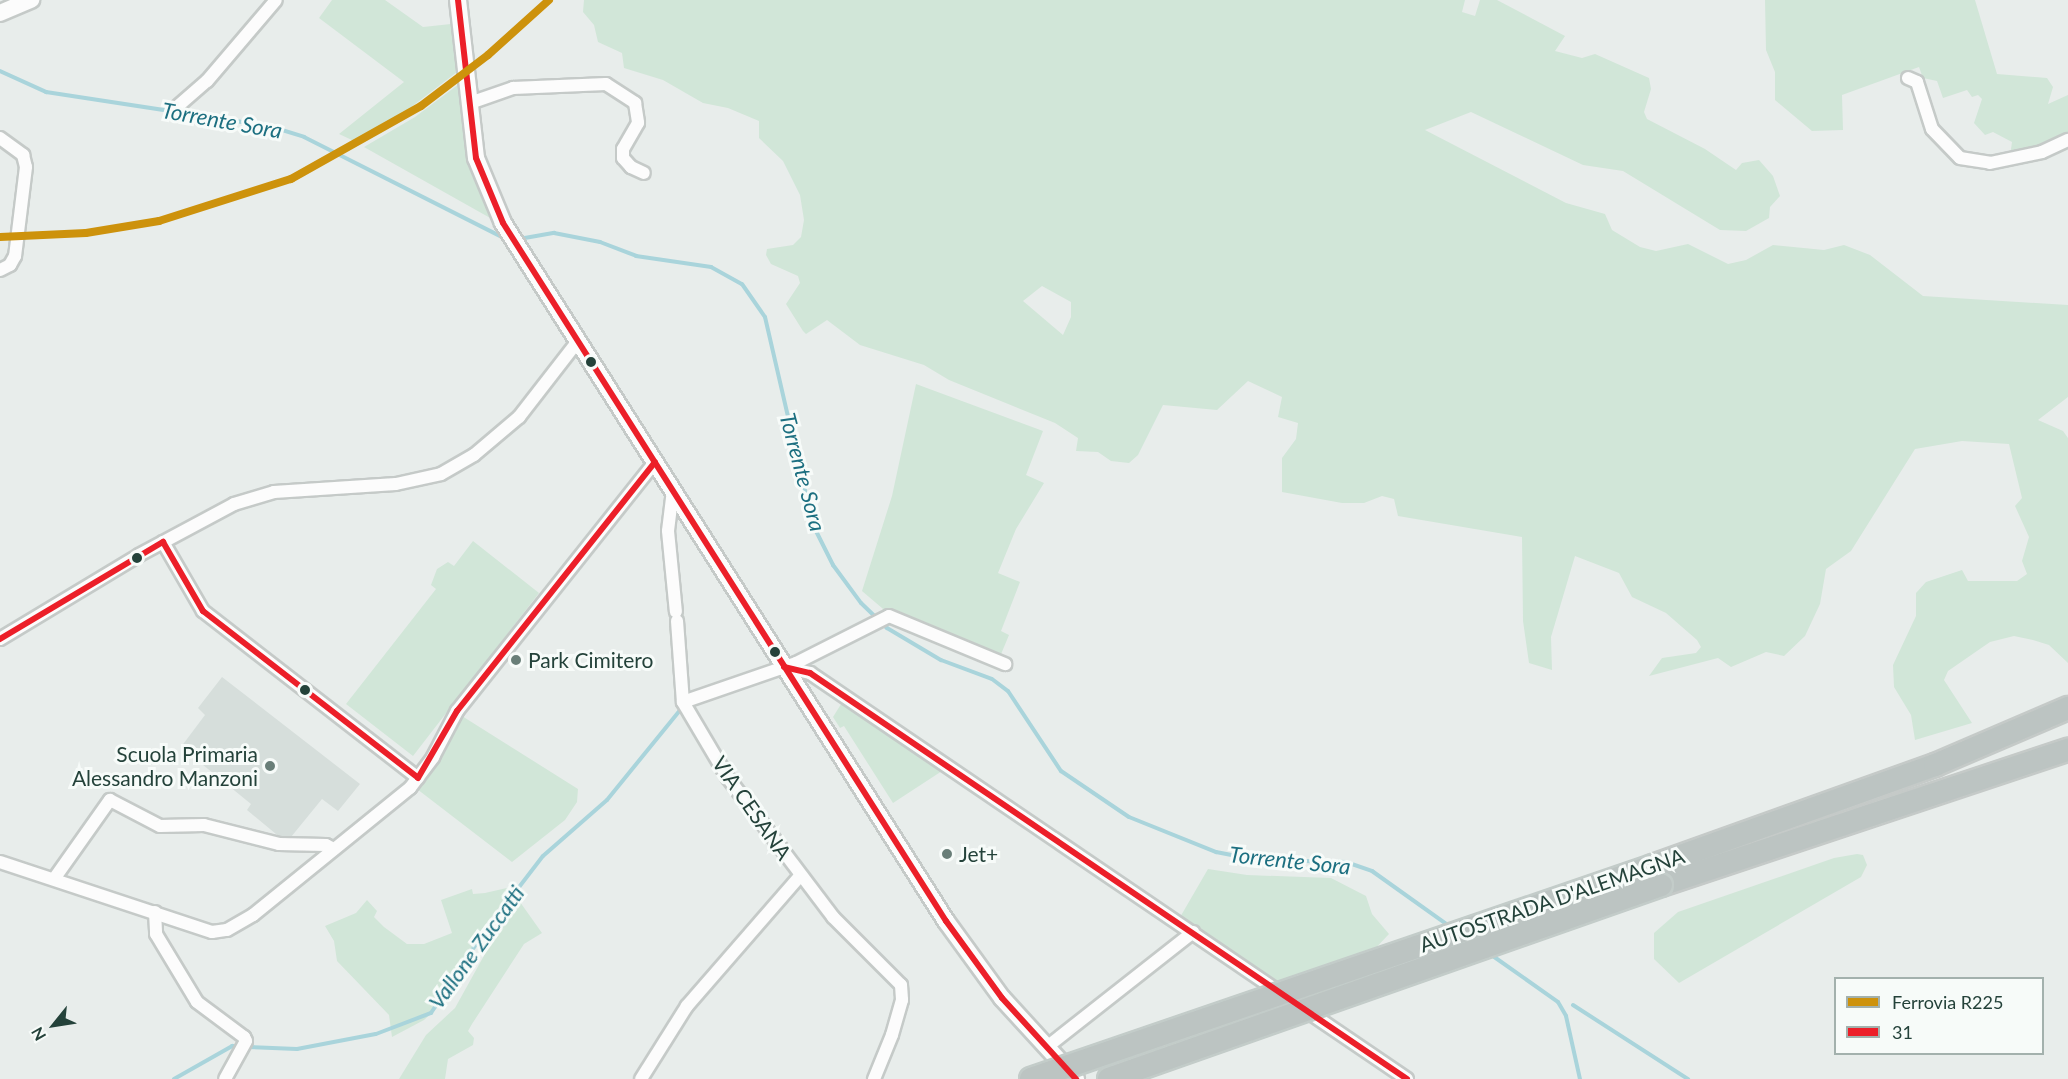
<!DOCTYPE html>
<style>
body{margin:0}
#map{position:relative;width:2068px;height:1079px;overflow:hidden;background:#e8edeb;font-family:Lato,sans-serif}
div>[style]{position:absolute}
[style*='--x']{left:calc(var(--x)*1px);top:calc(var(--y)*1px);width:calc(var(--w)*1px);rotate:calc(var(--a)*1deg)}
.built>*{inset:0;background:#d6dedb}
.green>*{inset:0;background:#d1e6d8}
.stream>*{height:4px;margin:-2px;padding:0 2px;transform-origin:2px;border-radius:2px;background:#a9d4db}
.roads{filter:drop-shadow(2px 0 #c5cac8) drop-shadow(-2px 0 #c5cac8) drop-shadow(0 2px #c5cac8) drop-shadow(0 -2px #c5cac8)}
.street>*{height:12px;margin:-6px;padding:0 6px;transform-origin:6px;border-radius:6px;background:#fcfcfc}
.secondary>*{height:16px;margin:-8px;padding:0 8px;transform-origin:8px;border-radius:8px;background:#fcfcfc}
.highway>*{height:22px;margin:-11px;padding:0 11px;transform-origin:11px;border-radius:11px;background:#bcc4c2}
.bridges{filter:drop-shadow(2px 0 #c3ccc9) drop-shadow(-2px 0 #c3ccc9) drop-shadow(0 2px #c3ccc9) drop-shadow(0 -2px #c3ccc9)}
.highway-bridge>*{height:22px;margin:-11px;padding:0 11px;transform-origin:11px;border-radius:11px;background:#bcc4c2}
.bus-1>*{height:6px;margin:-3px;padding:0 3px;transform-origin:3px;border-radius:3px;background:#ec1f29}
.rail-1>*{height:8px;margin:-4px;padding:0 4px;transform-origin:4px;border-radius:4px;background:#cd920c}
.dots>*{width:16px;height:16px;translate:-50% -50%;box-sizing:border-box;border:3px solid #f7fbf9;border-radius:50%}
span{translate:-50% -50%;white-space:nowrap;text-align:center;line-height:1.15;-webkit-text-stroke:6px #f7fbf9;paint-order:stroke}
.poi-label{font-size:21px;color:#24423a}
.left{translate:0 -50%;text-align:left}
.right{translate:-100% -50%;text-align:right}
.street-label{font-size:21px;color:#24423a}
.water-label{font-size:22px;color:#1c6f80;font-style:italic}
.legend{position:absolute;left:1834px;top:977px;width:210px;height:78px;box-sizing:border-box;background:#f7fbf9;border:2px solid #a3b1ad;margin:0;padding:8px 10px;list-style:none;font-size:18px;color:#24423a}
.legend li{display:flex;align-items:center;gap:12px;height:30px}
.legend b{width:30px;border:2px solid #a3b1ad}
.north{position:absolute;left:24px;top:995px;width:60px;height:60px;-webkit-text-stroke:4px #f7fbf9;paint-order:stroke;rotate:240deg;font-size:16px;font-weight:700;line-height:24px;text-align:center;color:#24423a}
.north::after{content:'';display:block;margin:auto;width:21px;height:27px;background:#24423a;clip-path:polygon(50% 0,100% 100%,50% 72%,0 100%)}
</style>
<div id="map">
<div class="built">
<div style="clip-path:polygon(222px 677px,360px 784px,338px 811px,322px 799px,291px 837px,282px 839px,247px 810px,251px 804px,181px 747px,205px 715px,198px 708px)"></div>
</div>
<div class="green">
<div style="clip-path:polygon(332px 0,385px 0,423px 27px,451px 24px,461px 69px,406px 111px,354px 141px,339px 134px,404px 82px,319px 18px)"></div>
<div style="clip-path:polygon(evenodd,584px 0,1465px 0,1462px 12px,1475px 16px,1480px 0,1497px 0,1565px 36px,1555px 51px,1582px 58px,1595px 54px,1649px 78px,1651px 89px,1644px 112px,1647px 119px,1705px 149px,1736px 170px,1742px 163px,1759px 160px,1773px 176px,1780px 196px,1770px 207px,1769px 218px,1746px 231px,1720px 230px,1623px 171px,1583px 165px,1471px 112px,1425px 130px,1566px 203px,1605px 214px,1612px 230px,1640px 247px,1656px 251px,1688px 244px,1728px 264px,1746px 260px,1773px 245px,1824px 250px,1844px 245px,1870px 255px,1923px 296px,2068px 305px,2068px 397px,2038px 420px,2063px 431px,2068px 438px,2068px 663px,2049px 645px,2033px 640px,2014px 636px,1990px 642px,1948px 671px,1944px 680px,1972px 723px,1915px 740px,1911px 715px,1894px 687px,1893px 665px,1916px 616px,1916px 593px,1926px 582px,1962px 570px,1968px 581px,2017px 581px,2027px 574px,2022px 561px,2029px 537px,2015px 506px,2022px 498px,2009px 444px,1962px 441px,1915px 449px,1851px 551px,1826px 569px,1820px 604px,1805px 636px,1784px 656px,1766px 652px,1731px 667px,1718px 658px,1649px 676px,1662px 658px,1696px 653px,1701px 647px,1697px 640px,1666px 613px,1632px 597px,1619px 573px,1575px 556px,1551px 637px,1552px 670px,1529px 663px,1523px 621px,1522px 537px,1398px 516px,1394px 499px,1382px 496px,1364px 503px,1342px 503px,1282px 492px,1282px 458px,1296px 439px,1298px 423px,1278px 417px,1282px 397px,1248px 381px,1217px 410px,1163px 405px,1138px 455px,1129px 463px,1111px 461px,1098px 452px,1076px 451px,1078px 438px,1055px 423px,949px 380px,924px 365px,860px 345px,827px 320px,806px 334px,803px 331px,786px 304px,800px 283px,798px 276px,771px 264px,766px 255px,767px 249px,793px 245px,801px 237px,804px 220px,800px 195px,783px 161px,759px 138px,759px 121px,728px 108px,703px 103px,663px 80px,624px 68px,622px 53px,598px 42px,594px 25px,583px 12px,584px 0,1042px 286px,1071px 302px,1071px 317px,1063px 335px,1023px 301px,1042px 286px)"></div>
<div style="clip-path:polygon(1765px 0,1975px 0,1997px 74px,2047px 78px,2053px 87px,2048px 104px,2068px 95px,2068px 137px,2010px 156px,2012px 142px,1993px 132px,1985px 135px,1974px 123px,1982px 99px,1978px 95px,1972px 97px,1967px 90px,1943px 98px,1937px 81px,1923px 78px,1919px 67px,1842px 95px,1843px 130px,1812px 131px,1775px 100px,1775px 72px,1766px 50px)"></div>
<div style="clip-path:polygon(463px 81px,495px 218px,492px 219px,364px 147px,415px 117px)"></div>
<div style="clip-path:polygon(916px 384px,1043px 431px,1026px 475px,1044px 483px,1016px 529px,998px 573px,1020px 582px,1001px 631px,1009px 635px,999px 659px,889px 614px,862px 591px,892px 496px)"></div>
<div style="clip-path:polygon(473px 541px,539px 593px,413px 756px,346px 704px,436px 589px,431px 585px,437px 569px,448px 562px,454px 566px)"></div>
<div style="clip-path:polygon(843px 701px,942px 771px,893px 803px,844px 726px,840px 728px,833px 717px)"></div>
<div style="clip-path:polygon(462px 716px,578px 789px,577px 802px,565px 820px,512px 862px,417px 789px,436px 765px)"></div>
<div style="clip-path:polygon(1857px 854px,1863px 855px,1867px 865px,1861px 877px,1679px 983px,1654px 959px,1654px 933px,1678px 912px,1834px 858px)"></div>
<div style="clip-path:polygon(1208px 869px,1247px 875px,1331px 878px,1366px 896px,1372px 914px,1389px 934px,1351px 974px,1306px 1006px,1179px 919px)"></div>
<div style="clip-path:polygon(516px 886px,482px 929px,437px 1008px,424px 1020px,392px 1037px,389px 1015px,337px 961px,334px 941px,325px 926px,356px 913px,367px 900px,377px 911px,374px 917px,384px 927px,407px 944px,424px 944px,452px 933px,441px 900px,472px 889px,473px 894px,485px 893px)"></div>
<div style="clip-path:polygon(520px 902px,542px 933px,524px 944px,472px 1024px,468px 1031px,474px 1038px,473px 1045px,448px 1059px,445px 1079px,399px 1079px,426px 1035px,455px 1008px,496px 934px)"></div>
</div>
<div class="stream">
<div style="--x:0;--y:71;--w:51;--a:24.5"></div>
<div style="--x:46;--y:92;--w:226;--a:8.7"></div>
<div style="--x:269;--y:126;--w:37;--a:17"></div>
<div style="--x:304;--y:137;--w:226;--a:26.8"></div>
<div style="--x:519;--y:239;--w:36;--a:-10"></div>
<div style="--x:554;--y:233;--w:47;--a:11.1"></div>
<div style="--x:600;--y:242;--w:39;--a:21"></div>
<div style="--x:636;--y:256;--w:76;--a:8.3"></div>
<div style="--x:711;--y:267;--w:35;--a:29"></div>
<div style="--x:742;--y:284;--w:40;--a:55.1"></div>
<div style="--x:765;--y:317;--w:213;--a:77"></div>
<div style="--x:813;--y:525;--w:45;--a:63.4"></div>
<div style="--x:833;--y:565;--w:47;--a:53.6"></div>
<div style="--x:861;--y:603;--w:36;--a:44"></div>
<div style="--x:887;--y:628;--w:63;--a:30.7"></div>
<div style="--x:941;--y:660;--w:54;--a:20.4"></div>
<div style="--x:992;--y:679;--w:20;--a:37"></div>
<div style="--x:1008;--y:691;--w:96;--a:56.5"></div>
<div style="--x:1061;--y:771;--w:82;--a:34.1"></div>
<div style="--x:1129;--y:817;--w:94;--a:21.9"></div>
<div style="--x:1216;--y:852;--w:42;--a:11"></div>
<div style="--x:1257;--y:860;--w:89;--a:1.3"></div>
<div style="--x:1346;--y:862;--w:28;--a:19"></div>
<div style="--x:1372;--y:871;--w:95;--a:35.5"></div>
<div style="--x:1490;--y:954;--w:83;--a:35.2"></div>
<div style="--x:1558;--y:1002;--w:16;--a:60"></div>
<div style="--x:1566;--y:1016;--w:65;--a:77.5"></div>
<div style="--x:1573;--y:1005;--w:137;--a:32.8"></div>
<div style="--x:247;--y:1047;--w:50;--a:2.3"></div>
<div style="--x:297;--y:1049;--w:80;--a:-10.8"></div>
<div style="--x:376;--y:1034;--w:59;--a:-20.9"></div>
<div style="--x:431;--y:1013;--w:90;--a:-56.8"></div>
<div style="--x:480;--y:938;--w:103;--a:-52.5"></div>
<div style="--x:543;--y:856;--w:85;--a:-41.2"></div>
<div style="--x:607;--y:800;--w:117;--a:-50.9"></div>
<div style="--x:174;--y:1079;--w:67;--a:-29.6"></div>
<div style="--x:232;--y:1046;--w:7;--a:0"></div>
</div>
<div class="roads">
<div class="street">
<div style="--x:1908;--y:78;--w:10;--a:24"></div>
<div style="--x:1917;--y:82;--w:49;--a:72.3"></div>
<div style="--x:1932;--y:129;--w:40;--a:46"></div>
<div style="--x:1960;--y:158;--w:30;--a:9"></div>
<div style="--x:1990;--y:163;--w:53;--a:-11.9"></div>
<div style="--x:2042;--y:152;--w:29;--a:-25"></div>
<div style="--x:470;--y:103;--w:46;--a:-19.2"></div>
<div style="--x:513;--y:88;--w:93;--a:-2.5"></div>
<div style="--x:606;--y:84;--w:35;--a:33"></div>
<div style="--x:635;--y:103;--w:20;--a:81"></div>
<div style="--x:638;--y:123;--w:30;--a:120"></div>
<div style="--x:623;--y:149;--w:9;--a:90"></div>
<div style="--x:623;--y:158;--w:12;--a:48"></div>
<div style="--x:631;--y:167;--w:14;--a:25"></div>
<div style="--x:178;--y:106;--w:38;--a:-41"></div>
<div style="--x:207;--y:81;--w:106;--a:-49.6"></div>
<div style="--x:0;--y:138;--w:29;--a:36"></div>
<div style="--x:23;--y:155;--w:12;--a:76"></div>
<div style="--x:26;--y:167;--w:90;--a:97"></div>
<div style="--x:15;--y:256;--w:10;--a:119"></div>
<div style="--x:10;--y:265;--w:11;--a:153"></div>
<div style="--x:673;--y:490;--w:41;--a:97"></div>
<div style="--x:668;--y:531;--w:81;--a:84.4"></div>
<div style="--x:163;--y:542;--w:80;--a:59.9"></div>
<div style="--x:203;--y:611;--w:272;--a:37.8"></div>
<div style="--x:677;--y:621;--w:81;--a:85.8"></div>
<div style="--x:683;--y:702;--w:88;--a:59.4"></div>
<div style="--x:728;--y:778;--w:174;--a:52.9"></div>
<div style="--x:833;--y:917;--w:96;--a:45"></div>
<div style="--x:901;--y:985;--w:15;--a:86"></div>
<div style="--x:902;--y:1000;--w:36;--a:106"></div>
<div style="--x:892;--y:1035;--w:48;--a:112.2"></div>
<div style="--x:0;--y:639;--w:162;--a:-31.1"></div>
<div style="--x:139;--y:555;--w:108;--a:-28.2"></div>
<div style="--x:234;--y:504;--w:42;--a:-16.7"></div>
<div style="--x:274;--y:492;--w:122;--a:-3.8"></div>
<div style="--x:396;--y:484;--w:46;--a:-12.5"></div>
<div style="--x:441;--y:474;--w:38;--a:-30"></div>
<div style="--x:474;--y:455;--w:59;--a:-40.2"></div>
<div style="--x:519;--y:417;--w:96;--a:-52.2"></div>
<div style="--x:784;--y:667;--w:27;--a:13"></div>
<div style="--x:810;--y:673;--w:722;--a:34.22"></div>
<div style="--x:683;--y:702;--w:120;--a:-19"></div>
<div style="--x:796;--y:663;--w:104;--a:-26.8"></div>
<div style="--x:889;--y:616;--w:126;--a:22.5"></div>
<div style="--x:0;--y:862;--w:223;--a:18.3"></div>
<div style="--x:212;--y:932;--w:15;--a:-8"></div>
<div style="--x:227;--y:930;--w:30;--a:-30"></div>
<div style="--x:253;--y:915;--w:202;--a:-39"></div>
<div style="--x:410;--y:788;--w:39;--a:-53"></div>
<div style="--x:433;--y:757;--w:52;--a:-62.4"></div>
<div style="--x:457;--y:711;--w:318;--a:-51.5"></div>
<div style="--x:54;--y:879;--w:97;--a:-54.7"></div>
<div style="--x:110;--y:800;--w:56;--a:27.5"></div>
<div style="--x:160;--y:826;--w:44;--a:-1.3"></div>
<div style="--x:204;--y:825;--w:77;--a:14.2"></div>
<div style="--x:279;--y:844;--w:47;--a:1.2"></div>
<div style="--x:326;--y:845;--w:9;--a:27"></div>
<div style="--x:155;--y:912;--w:22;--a:87"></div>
<div style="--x:156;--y:934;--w:79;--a:58.9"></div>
<div style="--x:197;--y:1002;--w:59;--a:36.7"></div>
<div style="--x:244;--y:1037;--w:4;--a:63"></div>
<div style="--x:246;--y:1041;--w:43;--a:118.9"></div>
<div style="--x:1047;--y:1047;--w:186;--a:-38.2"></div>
<div style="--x:641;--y:1079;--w:86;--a:-57.8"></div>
<div style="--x:687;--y:1006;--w:172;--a:-49"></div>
</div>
<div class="secondary">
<div style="--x:458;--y:0;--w:159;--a:83.5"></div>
<div style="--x:476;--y:158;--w:70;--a:67.4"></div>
<div style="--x:503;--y:223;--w:827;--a:57.6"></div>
<div style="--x:946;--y:921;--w:95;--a:54"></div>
<div style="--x:1002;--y:998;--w:110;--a:47.6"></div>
<div style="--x:0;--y:13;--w:34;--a:-23"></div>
</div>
<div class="highway">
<div style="--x:1653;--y:866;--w:300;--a:-19.7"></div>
<div style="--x:1935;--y:765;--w:145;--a:-23.2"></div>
<div style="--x:1661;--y:885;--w:429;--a:-18.4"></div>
</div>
</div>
<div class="bridges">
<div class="highway-bridge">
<div style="--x:1031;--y:1079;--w:657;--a:-18.9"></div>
<div style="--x:1109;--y:1079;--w:585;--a:-19.36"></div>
</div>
</div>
<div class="bus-1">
<div style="--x:458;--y:0;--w:159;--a:83.5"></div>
<div style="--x:476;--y:158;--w:70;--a:67.4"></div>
<div style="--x:503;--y:223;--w:827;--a:57.6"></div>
<div style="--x:946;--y:921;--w:95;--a:54"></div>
<div style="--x:1002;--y:998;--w:110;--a:47.6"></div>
<div style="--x:0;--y:639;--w:190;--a:-30.8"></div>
<div style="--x:163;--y:542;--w:80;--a:59.9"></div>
<div style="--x:203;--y:611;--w:272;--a:37.8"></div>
<div style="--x:418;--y:778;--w:78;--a:-59.8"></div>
<div style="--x:457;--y:711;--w:318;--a:-51.5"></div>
<div style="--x:784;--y:667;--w:27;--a:13"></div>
<div style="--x:810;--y:673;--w:722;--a:34.22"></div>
</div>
<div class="rail-1">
<div style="--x:0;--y:237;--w:86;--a:-2.7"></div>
<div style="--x:86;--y:233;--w:74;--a:-9.3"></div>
<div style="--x:159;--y:221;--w:139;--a:-17.7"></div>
<div style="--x:291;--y:179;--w:149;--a:-29.3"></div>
<div style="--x:421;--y:106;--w:84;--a:-37.3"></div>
<div style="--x:488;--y:55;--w:82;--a:-42"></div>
</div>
<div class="dots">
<div style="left:591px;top:362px;background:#24423a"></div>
<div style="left:137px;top:558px;background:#24423a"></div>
<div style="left:775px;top:652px;background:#24423a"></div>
<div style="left:516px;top:660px;background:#697e78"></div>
<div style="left:305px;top:690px;background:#24423a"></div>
<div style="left:270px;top:766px;background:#697e78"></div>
<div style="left:947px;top:854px;background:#697e78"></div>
</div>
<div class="poi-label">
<span class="left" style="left:528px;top:660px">Park Cimitero</span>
<span class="right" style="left:258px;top:766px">Scuola Primaria<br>Alessandro Manzoni</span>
<span class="left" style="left:959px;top:854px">Jet+</span>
</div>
<div class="street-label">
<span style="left:752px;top:808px;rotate:55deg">VIA CESANA</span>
<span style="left:1552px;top:900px;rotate:-19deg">AUTOSTRADA D'ALEMAGNA</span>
</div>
<div class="water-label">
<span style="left:222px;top:120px;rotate:10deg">Torrente Sora</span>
<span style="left:803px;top:472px;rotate:75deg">Torrente Sora</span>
<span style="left:1290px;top:860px;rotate:6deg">Torrente Sora</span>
<span style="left:476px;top:947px;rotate:-54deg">Vallone Zuccatti</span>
</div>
<ul class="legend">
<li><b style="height:8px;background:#cd920c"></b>Ferrovia R225</li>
<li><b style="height:8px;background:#ec1f29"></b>31</li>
</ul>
<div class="north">N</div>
</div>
